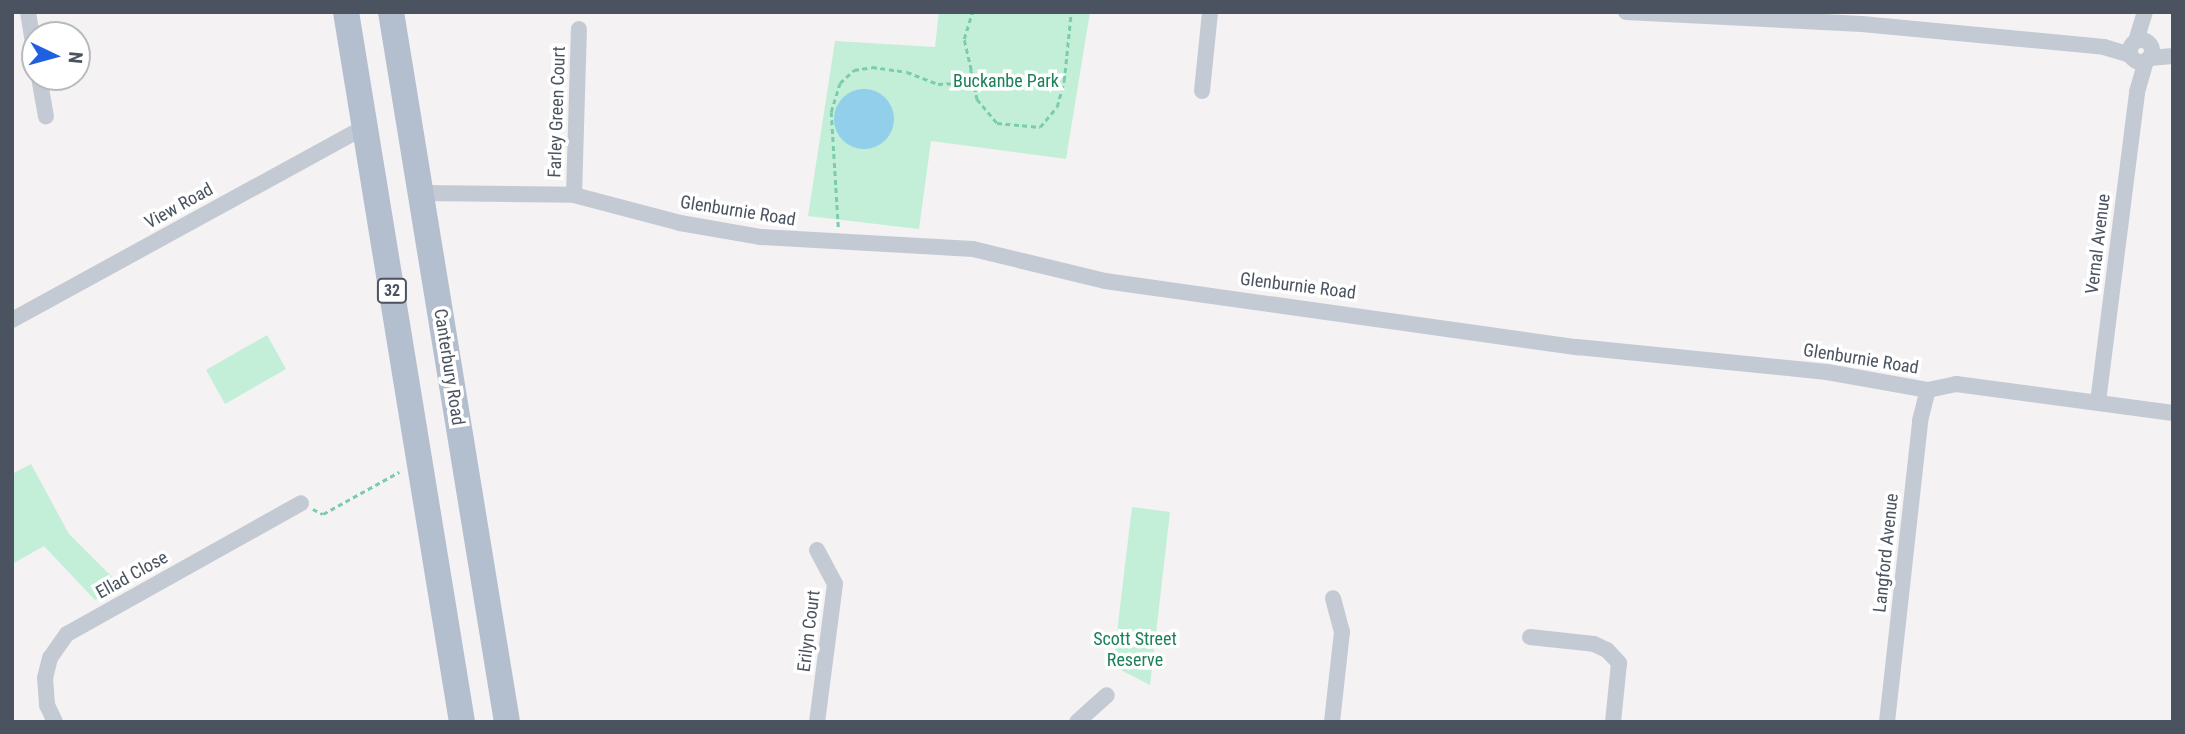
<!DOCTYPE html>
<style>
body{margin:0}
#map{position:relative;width:2185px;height:734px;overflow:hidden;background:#f4f2f2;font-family:"Roboto Condensed",sans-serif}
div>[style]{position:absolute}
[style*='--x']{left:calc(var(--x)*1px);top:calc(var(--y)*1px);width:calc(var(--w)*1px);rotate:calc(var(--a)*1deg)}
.green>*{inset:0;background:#c3efd8}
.water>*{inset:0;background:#91cfea}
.round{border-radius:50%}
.path>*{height:2.5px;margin-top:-1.25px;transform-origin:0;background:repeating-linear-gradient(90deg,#7bccac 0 5px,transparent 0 8.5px)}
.minor>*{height:16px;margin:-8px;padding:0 8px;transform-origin:8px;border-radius:8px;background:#c3cad3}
.minor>.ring{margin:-8px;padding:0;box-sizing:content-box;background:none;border:16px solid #c3cad3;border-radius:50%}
.primary>*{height:26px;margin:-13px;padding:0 13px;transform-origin:13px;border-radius:13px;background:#b3becf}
span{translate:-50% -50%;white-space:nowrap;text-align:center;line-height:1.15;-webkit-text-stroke:7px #fff;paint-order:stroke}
.shield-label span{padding:2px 5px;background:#fff;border:2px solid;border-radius:5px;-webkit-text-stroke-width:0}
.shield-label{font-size:16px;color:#4a535f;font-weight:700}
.park-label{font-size:18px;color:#1a8057}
.street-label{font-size:18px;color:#4a535f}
.frame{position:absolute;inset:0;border:14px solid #4a535f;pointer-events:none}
.north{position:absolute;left:21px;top:21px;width:70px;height:70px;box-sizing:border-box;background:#fff;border:2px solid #b7babf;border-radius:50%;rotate:95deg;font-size:19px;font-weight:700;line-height:28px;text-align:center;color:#4a535f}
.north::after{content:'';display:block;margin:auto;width:24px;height:32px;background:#1f60e1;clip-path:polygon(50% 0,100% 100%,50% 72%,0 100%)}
</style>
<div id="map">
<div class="green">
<div style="clip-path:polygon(939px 12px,1090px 12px,1066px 159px,931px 141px,919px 229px,808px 216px,835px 41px,935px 47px)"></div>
<div style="clip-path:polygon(267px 335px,286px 369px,225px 404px,206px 370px)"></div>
<div style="clip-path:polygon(31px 464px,69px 534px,121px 586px,95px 600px,44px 546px,12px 564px,12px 474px)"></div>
<div style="clip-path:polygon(1132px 507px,1170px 512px,1150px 685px,1113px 666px)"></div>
</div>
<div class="water">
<div class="round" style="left:834px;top:89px;width:60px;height:60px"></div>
</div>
<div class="path">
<div style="--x:971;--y:70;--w:30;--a:78"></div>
<div style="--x:977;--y:99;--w:31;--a:50"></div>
<div style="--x:997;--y:123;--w:43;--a:5.3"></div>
<div style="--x:1040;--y:127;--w:26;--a:-50"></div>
<div style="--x:1057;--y:107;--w:27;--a:-75"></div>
<div style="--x:1064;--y:81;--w:69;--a:-84.2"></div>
<div style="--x:838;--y:227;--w:115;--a:-93.5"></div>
<div style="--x:831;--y:112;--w:30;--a:-73"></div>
<div style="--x:840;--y:83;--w:19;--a:-43"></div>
<div style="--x:854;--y:70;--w:18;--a:-9"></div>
<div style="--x:872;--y:67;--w:35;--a:8"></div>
<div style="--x:907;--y:72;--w:33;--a:21"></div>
<div style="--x:938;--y:84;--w:20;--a:-3"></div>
<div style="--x:958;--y:83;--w:18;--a:-45"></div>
<div style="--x:971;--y:70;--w:32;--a:-103"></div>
<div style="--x:964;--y:39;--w:28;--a:-73"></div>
<div style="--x:313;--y:509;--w:11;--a:27"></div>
<div style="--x:323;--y:514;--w:87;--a:-28.9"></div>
</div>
<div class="minor">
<div style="--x:28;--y:12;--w:44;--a:80.8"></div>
<div style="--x:1626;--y:12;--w:236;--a:2.9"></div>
<div style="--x:1862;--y:24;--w:243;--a:5.4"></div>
<div style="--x:2104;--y:47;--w:28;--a:17"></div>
<div class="ring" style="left:2130px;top:40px;width:6px;height:6px"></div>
<div style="--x:2136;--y:41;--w:30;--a:-73"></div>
<div style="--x:2149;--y:58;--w:24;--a:-5"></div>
<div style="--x:39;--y:77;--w:40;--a:80"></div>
<div style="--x:1202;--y:91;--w:79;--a:-84.2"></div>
<div style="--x:421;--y:193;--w:153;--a:0.7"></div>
<div style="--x:574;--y:195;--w:110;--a:14.8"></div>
<div style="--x:680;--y:223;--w:81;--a:9.9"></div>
<div style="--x:760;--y:237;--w:213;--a:3.2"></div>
<div style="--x:973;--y:249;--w:136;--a:13.6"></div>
<div style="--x:1105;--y:281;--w:477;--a:8"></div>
<div style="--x:1577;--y:347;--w:251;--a:5.7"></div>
<div style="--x:1827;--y:372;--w:103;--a:10.1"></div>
<div style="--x:1928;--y:390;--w:29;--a:-12"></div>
<div style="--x:1956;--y:384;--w:219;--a:7.6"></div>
<div style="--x:574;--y:195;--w:166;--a:-88.3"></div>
<div style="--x:12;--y:320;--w:402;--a:-28.7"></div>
<div style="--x:2098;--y:402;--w:312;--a:-82.8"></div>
<div style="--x:2137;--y:92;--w:32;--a:-74"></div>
<div style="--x:817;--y:550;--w:38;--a:62"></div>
<div style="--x:835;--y:584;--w:139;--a:97.4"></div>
<div style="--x:1530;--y:637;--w:64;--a:6.2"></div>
<div style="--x:1594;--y:644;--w:14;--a:25"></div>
<div style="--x:1607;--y:650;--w:18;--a:47"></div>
<div style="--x:1619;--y:663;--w:59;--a:95.8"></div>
<div style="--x:55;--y:722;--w:19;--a:-115"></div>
<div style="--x:47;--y:705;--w:27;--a:-94"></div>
<div style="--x:45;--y:678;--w:21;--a:-76"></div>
<div style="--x:50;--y:658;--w:29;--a:-55"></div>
<div style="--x:67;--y:634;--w:268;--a:-29.2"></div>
<div style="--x:1077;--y:722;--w:40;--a:-42"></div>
<div style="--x:1332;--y:722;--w:91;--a:-83.7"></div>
<div style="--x:1342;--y:632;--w:35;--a:-105"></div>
<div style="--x:1887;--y:722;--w:303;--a:-83.7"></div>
<div style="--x:1920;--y:421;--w:32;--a:-76"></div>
</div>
<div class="primary">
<div style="--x:346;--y:12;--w:719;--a:80.72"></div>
<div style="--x:391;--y:12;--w:719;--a:80.72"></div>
</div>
<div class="shield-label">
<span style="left:392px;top:291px">32</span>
</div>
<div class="park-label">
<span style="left:1006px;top:81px">Buckanbe Park</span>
<span style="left:1135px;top:650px">Scott Street<br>Reserve</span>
</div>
<div class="street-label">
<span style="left:557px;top:112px;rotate:-88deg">Farley Green Court</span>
<span style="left:179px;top:206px;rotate:-29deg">View Road</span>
<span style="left:738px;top:211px;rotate:9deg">Glenburnie Road</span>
<span style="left:2098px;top:244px;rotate:-83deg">Vernal Avenue</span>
<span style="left:1298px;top:286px;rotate:7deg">Glenburnie Road</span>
<span style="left:1861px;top:359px;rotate:9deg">Glenburnie Road</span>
<span style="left:449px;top:367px;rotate:81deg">Canterbury Road</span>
<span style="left:1886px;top:553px;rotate:-84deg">Langford Avenue</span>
<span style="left:132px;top:575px;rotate:-29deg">Ellad Close</span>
<span style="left:809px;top:631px;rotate:-83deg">Erilyn Court</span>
</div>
<div class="frame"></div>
<div class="north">N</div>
</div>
